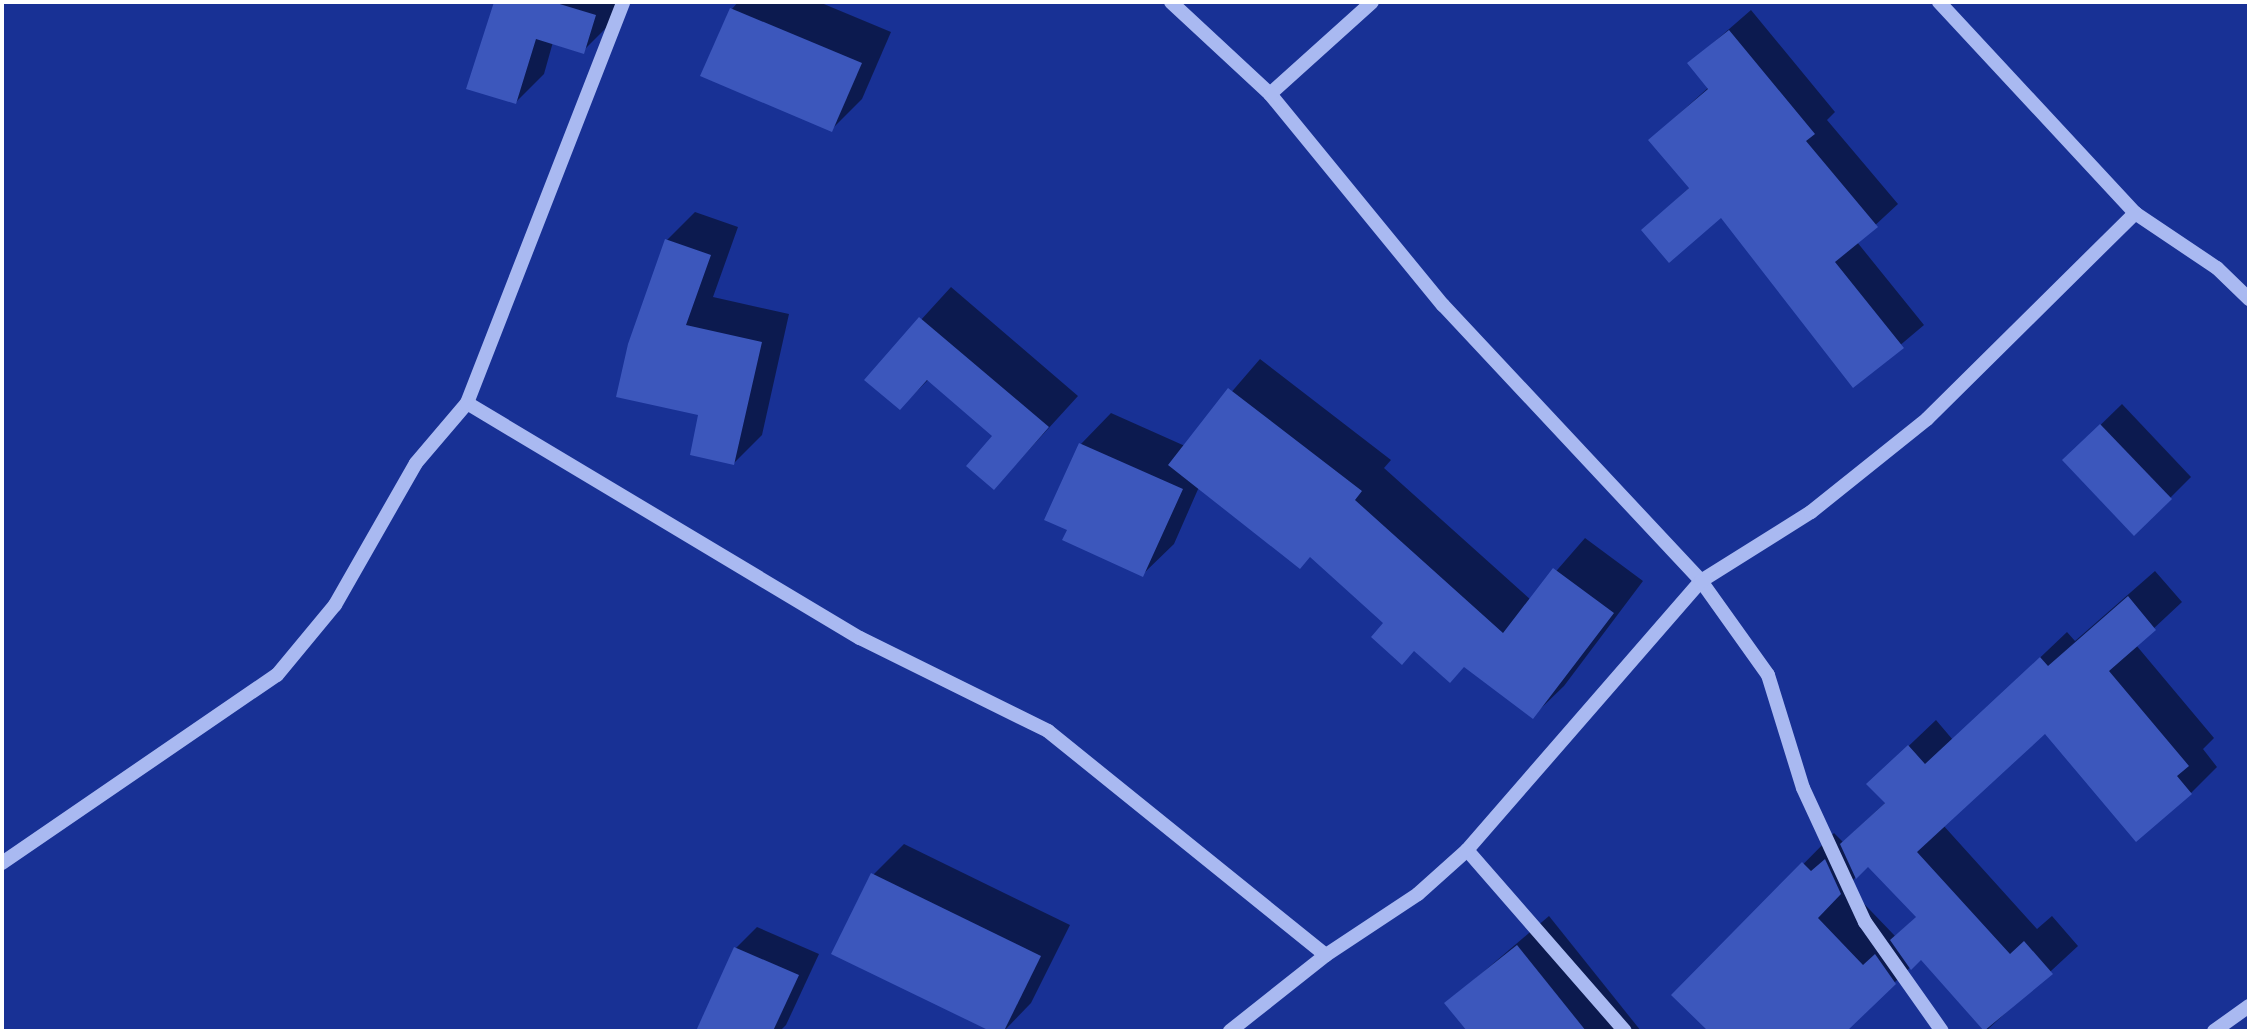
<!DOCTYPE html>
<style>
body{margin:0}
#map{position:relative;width:2251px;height:1033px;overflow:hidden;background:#183195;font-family:"PT Sans",sans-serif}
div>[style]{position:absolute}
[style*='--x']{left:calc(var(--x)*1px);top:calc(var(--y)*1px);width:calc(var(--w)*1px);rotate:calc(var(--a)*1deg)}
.shadow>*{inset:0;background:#0007}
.building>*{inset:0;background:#3c57bc}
.minor>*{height:14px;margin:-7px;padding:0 7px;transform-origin:7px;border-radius:7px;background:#a9b9f1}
span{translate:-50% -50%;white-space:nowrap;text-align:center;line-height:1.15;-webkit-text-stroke:6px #183195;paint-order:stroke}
.frame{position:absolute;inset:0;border:4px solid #fff;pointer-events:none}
</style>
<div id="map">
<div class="shadow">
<div style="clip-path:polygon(496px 2px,618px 2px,611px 23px,583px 51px,553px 42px,544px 74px,516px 102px)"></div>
<div style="clip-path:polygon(738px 2px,819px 2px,891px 32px,862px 99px,831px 130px,732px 9px)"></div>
<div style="clip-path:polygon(1751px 10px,1835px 112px,1827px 120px,1898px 204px,1857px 242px,1924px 325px,1853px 385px,1721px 215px,1643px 230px,1690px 187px,1650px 140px,1709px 87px,1690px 63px)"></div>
<div style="clip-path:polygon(695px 212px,738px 227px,713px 297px,789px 314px,762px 435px,734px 463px,701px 414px,666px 241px)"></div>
<div style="clip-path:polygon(951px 287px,1078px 396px,994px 488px,995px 435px,929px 379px,900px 408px,867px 379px)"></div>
<div style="clip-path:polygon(1260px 359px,1391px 460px,1384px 468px,1531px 600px,1585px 538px,1643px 581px,1564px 686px,1533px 716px,1465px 665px,1386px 623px,1311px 556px,1199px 487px,1174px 544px,1143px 574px,1069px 529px,1081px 444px,1111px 413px,1185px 446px)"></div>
<div style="clip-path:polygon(2122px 404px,2191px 477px,2170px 498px,2086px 439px)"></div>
<div style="clip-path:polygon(evenodd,2155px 571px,2182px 602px,2136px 645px,2214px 738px,2203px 749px,2217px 767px,2191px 793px,2045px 731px,1943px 825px,2037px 929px,2052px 916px,2078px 946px,1986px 1031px,1921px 957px,1844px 1031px,1711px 1031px,1674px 995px,1834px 833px,1843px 842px,1886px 802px,1896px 758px,1936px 720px,1953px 740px,2067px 632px,2075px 641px,2155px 571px,1869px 864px,1918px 916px,1895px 936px,1847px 886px,1869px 864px)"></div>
<div style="clip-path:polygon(904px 844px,1070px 925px,1031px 1003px,1004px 1031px,994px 1031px,873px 875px)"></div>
<div style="clip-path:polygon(1549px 916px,1641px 1031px,1469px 1031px,1447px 1003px)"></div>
<div style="clip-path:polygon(757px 927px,819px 954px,786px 1025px,780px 1031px,698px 1031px,736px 948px)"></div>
</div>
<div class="building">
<div style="clip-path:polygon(494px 2px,553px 2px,596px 15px,584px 54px,536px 39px,516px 104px,466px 89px)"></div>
<div style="clip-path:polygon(730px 8px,862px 63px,832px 132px,700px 76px)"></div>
<div style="clip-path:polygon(1729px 30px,1815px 134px,1806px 141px,1878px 227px,1835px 262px,1904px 348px,1853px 388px,1721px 218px,1669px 263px,1641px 230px,1689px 188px,1648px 140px,1708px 89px,1687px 63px)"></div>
<div style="clip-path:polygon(665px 239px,711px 255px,686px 325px,762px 342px,734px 465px,690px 455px,698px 415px,616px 397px,628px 344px)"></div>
<div style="clip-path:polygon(919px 317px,1049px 427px,994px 490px,966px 466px,992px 436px,927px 380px,900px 410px,864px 380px)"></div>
<div style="clip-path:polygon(1228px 388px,1362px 491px,1355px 500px,1503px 633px,1553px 568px,1614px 613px,1533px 719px,1464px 667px,1450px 683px,1414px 651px,1402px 665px,1371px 637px,1383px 623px,1310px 557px,1300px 569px,1168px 465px)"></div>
<div style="clip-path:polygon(2100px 424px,2172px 499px,2134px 536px,2062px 460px)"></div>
<div style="clip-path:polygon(1079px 443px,1183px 489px,1143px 577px,1062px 540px,1067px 530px,1044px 520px)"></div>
<div style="clip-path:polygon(2128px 596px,2156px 630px,2109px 671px,2189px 766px,2177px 776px,2192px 794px,2136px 842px,2045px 734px,1917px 852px,2010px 954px,2024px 941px,2053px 974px,1984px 1031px,1921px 960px,1911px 970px,1890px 940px,1916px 917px,1868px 867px,1856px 879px,1840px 844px,1885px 803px,1866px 784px,1908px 745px,1925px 764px,2040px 657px,2048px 666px)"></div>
<div style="clip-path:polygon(1825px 859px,1841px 894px,1818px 918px,1863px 965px,1875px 954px,1896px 984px,1847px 1031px,1708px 1031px,1671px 995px,1802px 862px,1811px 871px)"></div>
<div style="clip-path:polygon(871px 873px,1041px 956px,1004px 1031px,990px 1031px,831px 954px)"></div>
<div style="clip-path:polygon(1517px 945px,1586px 1031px,1467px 1031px,1444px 1003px)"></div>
<div style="clip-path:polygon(734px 947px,799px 975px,773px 1031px,696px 1031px)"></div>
</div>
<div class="minor">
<div style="--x:1171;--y:2;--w:135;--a:42.9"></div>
<div style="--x:1270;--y:94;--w:273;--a:50.7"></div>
<div style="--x:1443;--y:305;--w:378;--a:46.9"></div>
<div style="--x:1701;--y:581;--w:115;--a:54.5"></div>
<div style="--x:1768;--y:675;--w:118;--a:72.8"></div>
<div style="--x:1803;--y:788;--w:148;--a:65.2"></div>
<div style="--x:1865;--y:922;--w:133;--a:54.8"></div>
<div style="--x:1939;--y:2;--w:288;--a:47.1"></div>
<div style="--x:2135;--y:213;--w:99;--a:33.9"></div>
<div style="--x:2217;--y:268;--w:45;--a:44.1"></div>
<div style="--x:1270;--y:94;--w:137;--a:-42"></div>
<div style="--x:467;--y:403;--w:430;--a:-68.7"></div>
<div style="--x:1467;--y:850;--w:240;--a:48.9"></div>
<div style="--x:2;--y:863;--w:333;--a:-34.4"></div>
<div style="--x:277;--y:675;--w:91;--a:-50.4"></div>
<div style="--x:335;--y:605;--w:163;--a:-60.3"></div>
<div style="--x:416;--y:463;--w:79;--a:-49.6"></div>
<div style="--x:467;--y:403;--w:458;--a:30.9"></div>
<div style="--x:860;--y:638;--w:210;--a:26.3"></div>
<div style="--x:1048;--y:731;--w:357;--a:38.9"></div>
<div style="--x:1230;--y:1031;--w:122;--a:-38.4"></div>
<div style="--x:1326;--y:955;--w:110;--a:-33.5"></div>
<div style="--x:1418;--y:894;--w:66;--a:-41.9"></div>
<div style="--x:1467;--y:850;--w:357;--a:-49"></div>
<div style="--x:1701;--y:581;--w:130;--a:-32.1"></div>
<div style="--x:1811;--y:512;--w:149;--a:-38.7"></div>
<div style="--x:1927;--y:419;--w:293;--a:-44.7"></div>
<div style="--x:2214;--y:1031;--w:43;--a:-35.5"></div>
</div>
<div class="frame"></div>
</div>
